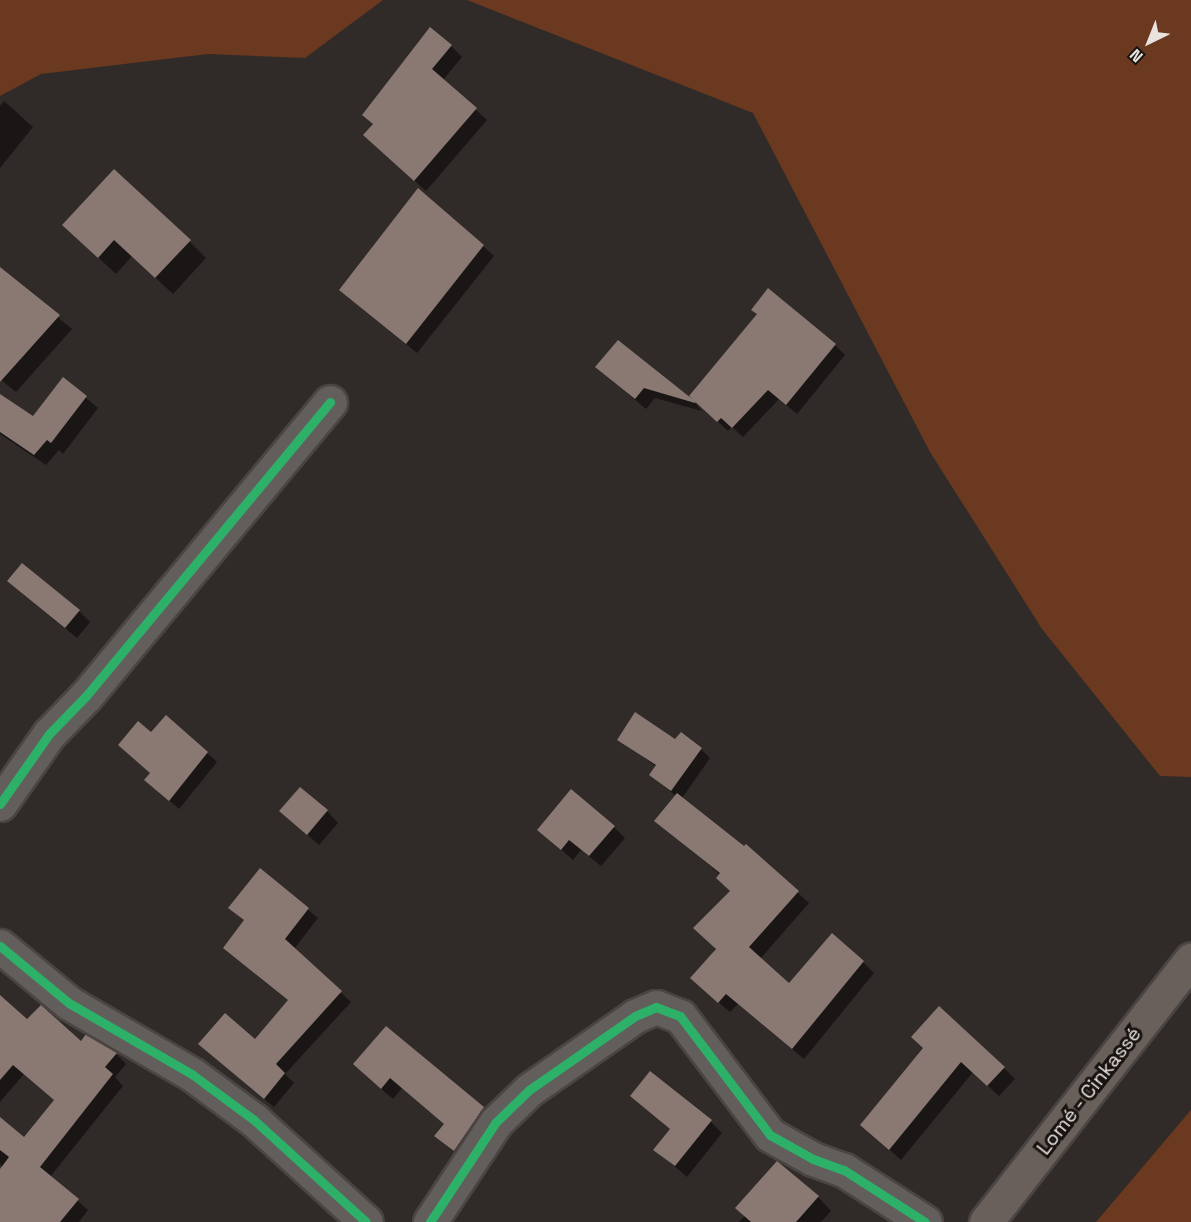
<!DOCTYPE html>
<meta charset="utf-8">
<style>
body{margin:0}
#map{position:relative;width:1191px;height:1222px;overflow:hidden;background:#302a28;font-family:"Space Grotesk",sans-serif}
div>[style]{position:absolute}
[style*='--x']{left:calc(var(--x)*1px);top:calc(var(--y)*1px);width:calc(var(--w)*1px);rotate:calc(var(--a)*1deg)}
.green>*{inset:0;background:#6a391f}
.shadow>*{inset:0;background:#0007}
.building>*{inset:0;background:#8a7972}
.roads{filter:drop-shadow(2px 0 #4a4543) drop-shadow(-2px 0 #4a4543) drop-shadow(0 2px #4a4543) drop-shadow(0 -2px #4a4543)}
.street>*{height:33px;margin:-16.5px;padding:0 16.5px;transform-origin:16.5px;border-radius:16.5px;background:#625e5c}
.highway>*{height:33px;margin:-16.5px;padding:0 16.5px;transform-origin:16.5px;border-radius:16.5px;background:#6a605b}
.cycleway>*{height:9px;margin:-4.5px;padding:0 4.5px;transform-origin:4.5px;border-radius:4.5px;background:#2db169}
span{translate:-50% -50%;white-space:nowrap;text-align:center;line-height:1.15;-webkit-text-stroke:6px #181311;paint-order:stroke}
.street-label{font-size:20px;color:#e9e3e0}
.north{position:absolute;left:1119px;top:12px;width:60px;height:60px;-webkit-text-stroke:4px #181311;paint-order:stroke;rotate:223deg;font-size:16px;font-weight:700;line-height:24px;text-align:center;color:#e9e3e0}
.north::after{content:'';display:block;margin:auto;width:21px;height:27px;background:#e9e3e0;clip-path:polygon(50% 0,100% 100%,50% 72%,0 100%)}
</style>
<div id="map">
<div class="green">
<div style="clip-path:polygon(0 0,383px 0,305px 58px,208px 54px,41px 74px,0 96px)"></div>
<div style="clip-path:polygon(467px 0,1191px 0,1191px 777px,1160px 776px,1042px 629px,930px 452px,753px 113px)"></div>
<div style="clip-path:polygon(1191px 1110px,1191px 1222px,1096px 1222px)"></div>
</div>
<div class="shadow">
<div style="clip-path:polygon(451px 46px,462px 57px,443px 80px,487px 120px,426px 191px,376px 146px,374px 125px)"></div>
<div style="clip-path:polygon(4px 101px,33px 127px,0 168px,0 106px)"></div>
<div style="clip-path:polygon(64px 225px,189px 241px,206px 258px,173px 294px,132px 256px,116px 274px)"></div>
<div style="clip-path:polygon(483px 246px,494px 256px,417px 353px,341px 290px)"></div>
<div style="clip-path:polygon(0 269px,72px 329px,16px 392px,0 379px)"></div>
<div style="clip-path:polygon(618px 342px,695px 403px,702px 411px,655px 398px,646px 409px,608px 377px,597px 367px)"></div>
<div style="clip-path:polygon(835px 345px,845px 355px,797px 414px,779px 399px,743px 437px,732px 427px,728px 431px,701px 406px)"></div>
<div style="clip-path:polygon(63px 379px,98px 408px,63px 454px,59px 450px,46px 465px,0 434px,0 396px,33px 419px)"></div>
<div style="clip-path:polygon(9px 581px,79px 611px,90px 622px,77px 638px)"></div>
<div style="clip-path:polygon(152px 734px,207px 753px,217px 762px,179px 809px,146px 780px,152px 773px)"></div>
<div style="clip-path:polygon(619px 740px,676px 741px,701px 749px,710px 758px,682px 798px,744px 848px,746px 846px,809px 903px,760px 959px,789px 985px,863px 962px,874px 973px,804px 1059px,738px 1004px,730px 1012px,703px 989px,731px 891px,721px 875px,656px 821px,676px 796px,651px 775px,657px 767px)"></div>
<div style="clip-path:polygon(327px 811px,338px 823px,319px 845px,293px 822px)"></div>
<div style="clip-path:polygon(614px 827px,625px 838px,601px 866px,581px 850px,573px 860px,539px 830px)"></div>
<div style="clip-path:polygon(260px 870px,318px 918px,294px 949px,351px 1002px,285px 1074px,294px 1083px,274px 1107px,209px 1053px,255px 1041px,290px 1001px,245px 921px,230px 907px)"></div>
<div style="clip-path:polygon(0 997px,27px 1021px,116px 1054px,126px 1064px,115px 1077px,123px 1086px,50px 1177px,88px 1210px,79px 1222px,0 1222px,0 1172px,3px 1167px,0 1164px,0 1119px,24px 1139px,55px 1100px,24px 1074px,0 1102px)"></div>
<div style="clip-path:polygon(386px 1028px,494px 1120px,466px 1161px,436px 1136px,445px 1124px,402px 1088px,393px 1099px,366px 1076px)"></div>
<div style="clip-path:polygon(925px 1048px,1004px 1068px,1015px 1079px,999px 1096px,973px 1072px,901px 1160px,862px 1125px)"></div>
<div style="clip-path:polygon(632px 1096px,711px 1122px,722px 1133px,687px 1177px,655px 1149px,671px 1130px)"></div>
<div style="clip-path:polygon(818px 1197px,831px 1211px,821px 1222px,739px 1222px,745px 1216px)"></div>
</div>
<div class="building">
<div style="clip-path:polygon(430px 27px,452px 45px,432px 69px,477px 108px,414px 181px,363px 135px,373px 124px,362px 115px)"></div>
<div style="clip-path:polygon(114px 169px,191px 240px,155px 278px,114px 240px,98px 258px,62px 225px)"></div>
<div style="clip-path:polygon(418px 188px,484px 245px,406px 344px,339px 290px)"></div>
<div style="clip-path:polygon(0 267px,60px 315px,0 382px)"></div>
<div style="clip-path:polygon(768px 288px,836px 344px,786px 405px,768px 390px,732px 428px,721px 418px,717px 422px,689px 396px,757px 314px,751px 310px)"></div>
<div style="clip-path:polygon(618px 340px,696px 402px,695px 403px,644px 388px,635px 399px,595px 367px)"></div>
<div style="clip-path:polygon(63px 377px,87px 396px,51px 443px,47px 440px,34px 455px,0 432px,0 394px,33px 416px)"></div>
<div style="clip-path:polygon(22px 563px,80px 610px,65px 628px,7px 581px)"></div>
<div style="clip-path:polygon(635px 712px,675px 739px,681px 732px,702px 748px,671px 791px,649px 775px,656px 765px,617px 740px)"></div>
<div style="clip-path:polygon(166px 715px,208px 752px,169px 801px,144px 780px,150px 773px,118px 745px,138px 721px,151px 732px)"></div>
<div style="clip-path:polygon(300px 787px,328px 810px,307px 835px,279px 811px)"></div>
<div style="clip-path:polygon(571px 789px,615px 826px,589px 856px,569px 840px,561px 850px,537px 830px)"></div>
<div style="clip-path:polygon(677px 793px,744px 846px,746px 844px,799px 891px,749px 947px,789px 983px,832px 933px,864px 961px,792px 1049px,726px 994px,718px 1003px,690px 978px,716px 949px,693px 928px,730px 891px,716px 878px,720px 873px,654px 821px)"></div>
<div style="clip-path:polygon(260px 868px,309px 908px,285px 939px,342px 991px,276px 1064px,285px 1073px,264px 1099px,198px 1044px,225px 1013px,255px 1039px,288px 1000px,223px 948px,244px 920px,228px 908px)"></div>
<div style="clip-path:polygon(0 995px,27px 1019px,41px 1005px,81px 1041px,86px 1034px,117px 1053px,105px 1067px,113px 1074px,40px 1167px,79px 1199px,60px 1222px,0 1222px,0 1169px,9px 1157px,0 1150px,0 1117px,24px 1137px,54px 1100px,13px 1065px,0 1080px)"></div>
<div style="clip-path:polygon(939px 1006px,1005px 1067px,987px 1086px,961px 1062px,889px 1150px,860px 1125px,923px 1048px,911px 1037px)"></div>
<div style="clip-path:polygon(386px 1026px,484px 1107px,454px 1151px,434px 1136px,444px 1124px,390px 1078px,381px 1089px,353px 1064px)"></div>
<div style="clip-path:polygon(650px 1071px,712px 1120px,675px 1166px,653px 1150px,670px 1129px,630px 1096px)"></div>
<div style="clip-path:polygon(777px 1161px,819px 1196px,796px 1222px,751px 1222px,735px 1208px)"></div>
</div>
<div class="roads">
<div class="street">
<div style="--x:0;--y:804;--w:85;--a:-55"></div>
<div style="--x:49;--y:734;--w:53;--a:-45.8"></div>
<div style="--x:86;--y:696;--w:382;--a:-50.3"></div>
<div style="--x:0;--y:946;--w:89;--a:39.6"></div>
<div style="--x:69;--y:1003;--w:143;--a:30.1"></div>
<div style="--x:193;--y:1075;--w:76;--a:36.4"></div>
<div style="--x:254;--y:1120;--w:151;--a:42.3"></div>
<div style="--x:430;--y:1222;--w:120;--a:-56.6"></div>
<div style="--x:496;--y:1122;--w:46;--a:-44.1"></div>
<div style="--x:529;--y:1090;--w:129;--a:-34.9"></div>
<div style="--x:635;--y:1016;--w:23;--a:-23"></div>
<div style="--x:656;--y:1007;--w:26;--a:21"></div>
<div style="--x:680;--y:1016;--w:149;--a:52.9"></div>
<div style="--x:770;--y:1135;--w:49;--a:29.2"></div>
<div style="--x:813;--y:1159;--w:33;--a:20"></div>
<div style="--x:844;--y:1170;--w:96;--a:32.7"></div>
</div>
<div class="highway">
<div style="--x:986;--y:1222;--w:333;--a:-52"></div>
</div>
</div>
<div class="cycleway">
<div style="--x:0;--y:804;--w:85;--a:-55"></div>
<div style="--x:49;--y:734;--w:53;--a:-45.8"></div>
<div style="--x:86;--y:696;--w:382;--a:-50.3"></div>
<div style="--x:0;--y:946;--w:89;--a:39.6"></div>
<div style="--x:69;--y:1003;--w:143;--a:30.1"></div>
<div style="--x:193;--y:1075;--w:76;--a:36.4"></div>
<div style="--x:254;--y:1120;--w:151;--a:42.3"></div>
<div style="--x:430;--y:1222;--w:120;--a:-56.6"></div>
<div style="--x:496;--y:1122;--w:46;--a:-44.1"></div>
<div style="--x:529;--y:1090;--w:129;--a:-34.9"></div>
<div style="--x:635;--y:1016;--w:23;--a:-23"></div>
<div style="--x:656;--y:1007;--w:26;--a:21"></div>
<div style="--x:680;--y:1016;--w:149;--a:52.9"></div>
<div style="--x:770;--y:1135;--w:49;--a:29.2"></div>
<div style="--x:813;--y:1159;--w:33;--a:20"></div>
<div style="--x:844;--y:1170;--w:96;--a:32.7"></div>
</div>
<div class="street-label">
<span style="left:1089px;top:1091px;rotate:-52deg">Lomé - Cinkassé</span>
</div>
<div class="north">N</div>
</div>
